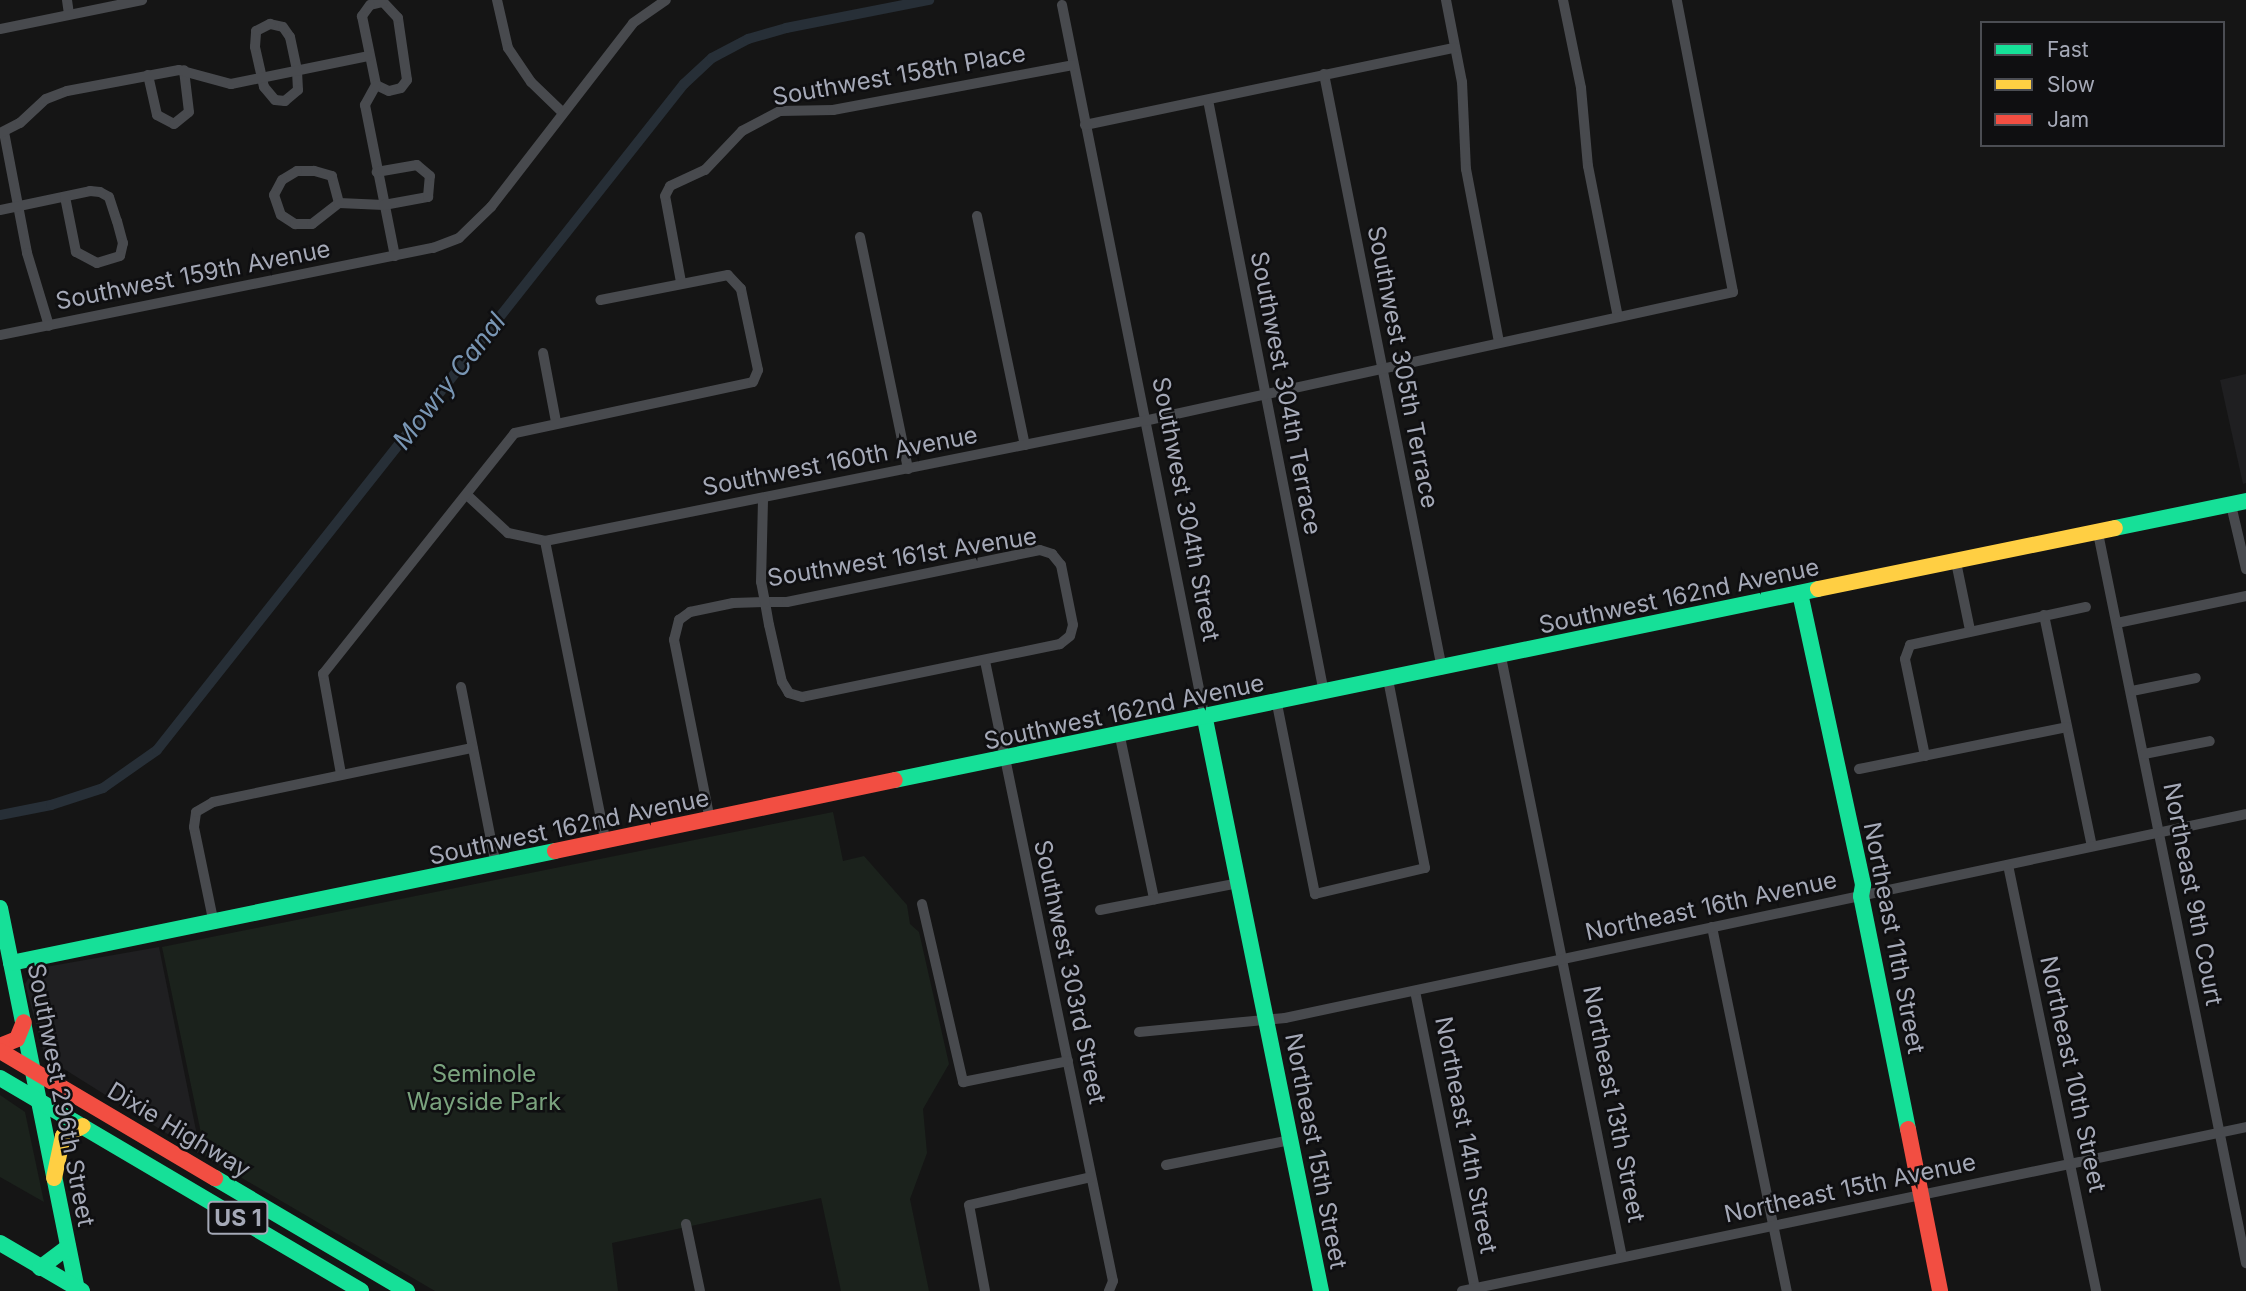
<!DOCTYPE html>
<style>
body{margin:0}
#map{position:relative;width:2246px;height:1291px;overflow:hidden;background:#151515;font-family:Inter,sans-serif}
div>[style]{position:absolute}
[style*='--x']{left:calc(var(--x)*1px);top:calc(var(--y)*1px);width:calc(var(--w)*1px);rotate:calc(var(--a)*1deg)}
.built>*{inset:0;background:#1f1f21}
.green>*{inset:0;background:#1b221c}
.canal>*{height:10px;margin:-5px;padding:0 5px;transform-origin:5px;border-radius:5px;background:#272f37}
.street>*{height:10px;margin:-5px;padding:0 5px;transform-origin:5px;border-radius:5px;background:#484a4e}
.fast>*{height:16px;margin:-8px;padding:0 8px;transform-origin:8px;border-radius:8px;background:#16e098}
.slow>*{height:16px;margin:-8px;padding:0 8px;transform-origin:8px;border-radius:8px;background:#ffcf43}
.jam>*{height:16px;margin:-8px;padding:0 8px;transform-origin:8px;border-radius:8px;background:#f24e42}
span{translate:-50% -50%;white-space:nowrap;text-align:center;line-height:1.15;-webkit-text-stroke:5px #0f0f11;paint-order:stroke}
.shield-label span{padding:2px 5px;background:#0f0f11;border:2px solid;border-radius:5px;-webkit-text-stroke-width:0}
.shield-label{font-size:23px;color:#a5a9b7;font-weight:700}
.street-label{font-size:24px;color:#a5a9b7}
.park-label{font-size:24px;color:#7aa37e}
.water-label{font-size:26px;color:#7996b4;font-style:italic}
.legend{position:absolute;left:1980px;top:21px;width:245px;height:126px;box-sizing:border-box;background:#0f0f11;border:2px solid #4b4d53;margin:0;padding:9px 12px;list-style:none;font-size:21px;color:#a5a9b7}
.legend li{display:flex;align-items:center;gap:14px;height:35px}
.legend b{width:35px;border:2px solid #4b4d53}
</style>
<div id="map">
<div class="built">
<div style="clip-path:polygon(2246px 374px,2246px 483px,2243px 484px,2220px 380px)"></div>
<div style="clip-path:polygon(159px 947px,201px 1155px,45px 1057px,25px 984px,34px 969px)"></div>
</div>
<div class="green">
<div style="clip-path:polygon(833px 812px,843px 861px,864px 856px,907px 905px,910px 924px,919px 932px,949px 1064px,923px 1109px,927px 1153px,910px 1199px,929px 1291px,841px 1291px,821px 1198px,612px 1243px,618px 1291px,435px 1291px,206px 1157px,162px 947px)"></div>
<div style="clip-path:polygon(0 1095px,25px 1112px,44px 1202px,0 1177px)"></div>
</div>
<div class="canal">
<div style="--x:0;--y:815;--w:52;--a:-11.1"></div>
<div style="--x:51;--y:805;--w:55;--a:-18.1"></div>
<div style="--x:103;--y:788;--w:66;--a:-35.1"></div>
<div style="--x:157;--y:750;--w:849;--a:-51.65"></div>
<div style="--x:684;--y:84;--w:38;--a:-43"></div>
<div style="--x:712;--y:58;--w:41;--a:-27.8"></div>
<div style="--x:748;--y:39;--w:40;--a:-16"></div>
<div style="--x:786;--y:28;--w:146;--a:-11.1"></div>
</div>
<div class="street">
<div style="--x:67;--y:0;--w:14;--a:82"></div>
<div style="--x:497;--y:0;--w:49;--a:77.1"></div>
<div style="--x:508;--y:48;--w:41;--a:55.9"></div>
<div style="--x:531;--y:82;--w:42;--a:44"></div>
<div style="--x:1446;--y:0;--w:84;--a:79"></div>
<div style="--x:1462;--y:82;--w:87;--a:87.4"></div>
<div style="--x:1466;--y:169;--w:176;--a:79.2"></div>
<div style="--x:1563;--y:0;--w:90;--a:78.4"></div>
<div style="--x:1581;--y:88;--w:78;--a:84.9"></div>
<div style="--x:1588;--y:166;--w:154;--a:78.8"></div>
<div style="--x:1062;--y:5;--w:728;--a:78.67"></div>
<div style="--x:270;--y:24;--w:13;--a:13"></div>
<div style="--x:283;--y:27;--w:12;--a:55"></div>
<div style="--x:290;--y:37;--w:35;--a:78"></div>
<div style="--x:297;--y:71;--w:19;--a:87"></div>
<div style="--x:298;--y:90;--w:17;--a:140"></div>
<div style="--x:285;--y:101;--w:10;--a:-174"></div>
<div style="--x:275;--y:100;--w:17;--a:-130"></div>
<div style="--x:264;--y:87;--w:41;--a:-102.7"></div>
<div style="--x:255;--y:47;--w:16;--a:-86"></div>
<div style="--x:256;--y:31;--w:16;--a:-27"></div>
<div style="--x:0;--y:29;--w:145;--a:-11.5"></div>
<div style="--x:1324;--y:74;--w:607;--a:78.78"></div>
<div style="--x:148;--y:75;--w:41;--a:77.3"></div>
<div style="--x:157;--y:115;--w:19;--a:28"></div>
<div style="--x:174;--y:124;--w:19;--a:-39"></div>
<div style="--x:189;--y:112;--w:42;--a:-96.8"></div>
<div style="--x:376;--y:85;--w:14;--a:25"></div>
<div style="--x:389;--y:91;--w:12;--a:-14"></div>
<div style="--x:401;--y:88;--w:10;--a:-53"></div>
<div style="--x:407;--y:80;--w:63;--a:-98.3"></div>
<div style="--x:398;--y:18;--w:22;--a:-133"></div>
<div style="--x:383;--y:2;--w:13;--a:167"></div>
<div style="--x:370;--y:5;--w:14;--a:126"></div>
<div style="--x:362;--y:16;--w:70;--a:78.5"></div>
<div style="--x:376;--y:85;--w:23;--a:119"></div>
<div style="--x:365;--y:105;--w:154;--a:78.8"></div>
<div style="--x:1208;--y:100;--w:604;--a:78.93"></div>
<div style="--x:1085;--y:125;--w:378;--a:-11.8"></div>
<div style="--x:4;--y:132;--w:123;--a:79.2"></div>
<div style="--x:27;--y:253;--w:76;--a:73.2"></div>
<div style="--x:0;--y:133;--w:22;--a:-27"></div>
<div style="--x:20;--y:123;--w:35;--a:-43"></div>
<div style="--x:46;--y:99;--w:22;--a:-21"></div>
<div style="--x:67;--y:91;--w:114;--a:-10.6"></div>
<div style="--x:179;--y:70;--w:54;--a:15.1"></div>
<div style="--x:231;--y:84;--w:141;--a:-11.5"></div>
<div style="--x:339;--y:203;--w:28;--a:-105"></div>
<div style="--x:332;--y:176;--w:19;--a:-164"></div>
<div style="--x:314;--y:171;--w:17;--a:180"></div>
<div style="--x:297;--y:171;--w:17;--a:149"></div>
<div style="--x:282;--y:180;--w:17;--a:118"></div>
<div style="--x:274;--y:195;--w:21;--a:71"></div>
<div style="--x:281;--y:215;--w:17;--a:33"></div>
<div style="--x:295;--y:224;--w:17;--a:0"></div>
<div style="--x:312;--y:224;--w:34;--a:-38"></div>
<div style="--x:339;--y:203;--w:45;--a:2.5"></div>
<div style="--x:384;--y:205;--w:45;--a:-10.3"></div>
<div style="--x:428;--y:197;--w:21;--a:-85"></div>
<div style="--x:430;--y:176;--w:17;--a:-140"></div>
<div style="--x:417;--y:165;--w:41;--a:170.1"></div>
<div style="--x:0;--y:210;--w:92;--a:-11.9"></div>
<div style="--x:90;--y:191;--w:10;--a:6"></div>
<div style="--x:100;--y:192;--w:10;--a:29"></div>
<div style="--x:109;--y:197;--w:25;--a:72"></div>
<div style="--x:117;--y:221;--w:23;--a:75"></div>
<div style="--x:123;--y:243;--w:13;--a:103"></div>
<div style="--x:120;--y:256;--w:24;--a:163"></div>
<div style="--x:97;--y:263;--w:24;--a:-152"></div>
<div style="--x:76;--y:252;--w:56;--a:-101.3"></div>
<div style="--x:977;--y:216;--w:234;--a:78.2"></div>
<div style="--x:860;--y:237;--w:237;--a:78.3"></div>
<div style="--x:681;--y:282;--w:87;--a:-100.5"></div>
<div style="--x:665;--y:196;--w:11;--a:-63"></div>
<div style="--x:670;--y:186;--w:38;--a:-25"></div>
<div style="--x:705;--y:170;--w:54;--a:-46.5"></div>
<div style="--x:742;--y:131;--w:43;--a:-27.8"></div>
<div style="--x:780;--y:111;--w:53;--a:-1.1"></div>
<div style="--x:833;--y:110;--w:244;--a:-10.6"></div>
<div style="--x:0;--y:335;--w:442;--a:-11.4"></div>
<div style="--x:433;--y:248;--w:28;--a:-21"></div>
<div style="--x:459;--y:238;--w:45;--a:-44.1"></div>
<div style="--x:491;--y:207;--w:232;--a:-52.3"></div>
<div style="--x:633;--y:23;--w:40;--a:-34.9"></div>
<div style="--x:543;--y:353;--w:70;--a:79.3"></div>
<div style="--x:467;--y:495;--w:56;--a:42.8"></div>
<div style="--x:508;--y:533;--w:38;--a:12"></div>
<div style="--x:545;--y:541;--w:611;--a:-11.33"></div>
<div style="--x:1144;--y:421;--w:603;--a:-12.35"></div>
<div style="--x:1733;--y:292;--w:297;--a:-100.9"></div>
<div style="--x:2231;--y:505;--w:66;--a:76.8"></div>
<div style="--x:2098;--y:533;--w:745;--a:78.54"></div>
<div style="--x:545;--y:541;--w:308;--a:78.6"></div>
<div style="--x:1956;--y:562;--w:69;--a:78.4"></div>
<div style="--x:2044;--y:615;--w:236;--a:78.3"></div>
<div style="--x:2117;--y:623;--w:132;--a:-11.8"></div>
<div style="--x:1501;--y:657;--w:612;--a:78.6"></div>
<div style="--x:985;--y:661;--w:633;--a:78.34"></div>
<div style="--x:1113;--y:1281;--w:11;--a:112"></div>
<div style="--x:461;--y:687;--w:182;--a:78.9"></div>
<div style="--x:2132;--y:691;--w:65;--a:-11.5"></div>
<div style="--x:1277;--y:704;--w:194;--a:78.7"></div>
<div style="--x:1315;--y:894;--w:113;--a:-13.3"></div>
<div style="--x:1425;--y:868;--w:192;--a:-101.1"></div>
<div style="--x:1120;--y:737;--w:166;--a:78.1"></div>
<div style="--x:2144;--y:754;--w:67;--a:-11.1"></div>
<div style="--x:1925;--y:756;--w:99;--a:-101.7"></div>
<div style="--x:1905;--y:659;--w:15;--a:-70"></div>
<div style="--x:1910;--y:645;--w:180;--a:-12.2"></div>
<div style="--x:1859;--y:769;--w:212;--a:-11.4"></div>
<div style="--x:341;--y:774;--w:102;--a:-100.2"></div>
<div style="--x:323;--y:674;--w:308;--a:-51.5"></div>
<div style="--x:515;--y:433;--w:243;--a:-12.1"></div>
<div style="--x:753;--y:382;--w:13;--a:-67"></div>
<div style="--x:758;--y:370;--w:83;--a:-101.9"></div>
<div style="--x:741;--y:289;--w:19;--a:-133"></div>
<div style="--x:728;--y:275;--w:130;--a:168.9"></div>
<div style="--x:710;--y:820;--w:184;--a:-101.3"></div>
<div style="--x:674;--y:640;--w:21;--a:-76"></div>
<div style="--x:679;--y:620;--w:14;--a:-36"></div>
<div style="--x:690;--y:612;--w:44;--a:-11.8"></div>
<div style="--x:733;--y:603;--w:32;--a:-2"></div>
<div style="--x:765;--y:602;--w:22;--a:0"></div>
<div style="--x:787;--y:602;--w:258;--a:-11.6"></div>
<div style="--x:1040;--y:550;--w:13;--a:18"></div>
<div style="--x:1052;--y:554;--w:14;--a:51"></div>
<div style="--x:1061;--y:565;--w:61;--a:78.7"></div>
<div style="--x:1073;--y:625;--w:11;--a:105"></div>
<div style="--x:1070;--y:636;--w:13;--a:141"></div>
<div style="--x:1060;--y:644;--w:263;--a:168.4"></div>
<div style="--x:802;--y:697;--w:14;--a:-163"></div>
<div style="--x:789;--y:693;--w:13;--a:-122"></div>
<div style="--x:782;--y:682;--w:58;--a:-102.8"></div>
<div style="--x:769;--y:625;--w:23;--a:-100"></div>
<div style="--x:765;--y:602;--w:20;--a:-101"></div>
<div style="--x:761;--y:582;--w:83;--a:-88.6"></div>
<div style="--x:2008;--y:865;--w:435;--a:78.3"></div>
<div style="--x:922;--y:904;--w:183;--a:77"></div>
<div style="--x:963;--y:1082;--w:107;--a:-11.3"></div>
<div style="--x:1100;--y:910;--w:142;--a:-11"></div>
<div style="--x:214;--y:924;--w:99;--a:-101.7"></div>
<div style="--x:194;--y:827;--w:15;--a:-82"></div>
<div style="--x:196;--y:812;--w:20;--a:-30"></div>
<div style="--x:213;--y:802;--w:265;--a:-11.8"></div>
<div style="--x:1712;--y:927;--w:372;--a:78.4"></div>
<div style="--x:1415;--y:991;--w:303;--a:78.6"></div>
<div style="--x:1139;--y:1032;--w:147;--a:-5.5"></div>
<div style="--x:1285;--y:1018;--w:982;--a:-11.98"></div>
<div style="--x:1166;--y:1165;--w:126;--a:-11.4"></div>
<div style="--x:686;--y:1224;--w:68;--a:78.2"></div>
<div style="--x:985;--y:1291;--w:87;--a:-100.5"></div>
<div style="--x:969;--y:1205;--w:125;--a:-12.9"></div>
<div style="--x:1462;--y:1291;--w:801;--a:-11.81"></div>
</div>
<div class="fast">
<div style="--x:2115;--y:528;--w:134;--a:-11.6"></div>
<div style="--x:1800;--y:593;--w:299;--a:77.8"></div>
<div style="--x:1863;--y:885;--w:11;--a:100"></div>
<div style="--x:1861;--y:896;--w:238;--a:78.6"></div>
<div style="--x:1205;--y:719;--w:584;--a:78.54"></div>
<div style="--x:895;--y:780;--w:943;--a:-11.69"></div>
<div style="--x:0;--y:908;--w:391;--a:78.6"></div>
<div style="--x:11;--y:963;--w:555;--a:-11.63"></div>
<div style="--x:0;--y:1078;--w:419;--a:30.5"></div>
<div style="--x:215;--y:1178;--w:223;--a:30.5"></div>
<div style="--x:0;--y:1243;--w:95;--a:30.3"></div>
<div style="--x:40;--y:1268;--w:35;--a:-37"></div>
</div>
<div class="slow">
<div style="--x:1818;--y:589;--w:303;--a:-11.6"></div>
<div style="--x:54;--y:1178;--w:43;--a:-77.9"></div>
<div style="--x:63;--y:1136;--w:22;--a:-27"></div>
</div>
<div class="jam">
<div style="--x:555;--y:851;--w:347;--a:-11.8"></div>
<div style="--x:0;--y:1046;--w:18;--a:-22"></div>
<div style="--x:17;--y:1039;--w:18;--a:-68"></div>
<div style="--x:0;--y:1051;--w:250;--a:30.6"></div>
<div style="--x:1908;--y:1129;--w:165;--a:78.8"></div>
</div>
<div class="shield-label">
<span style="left:238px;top:1218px">US 1</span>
</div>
<div class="street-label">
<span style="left:899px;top:75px;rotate:-10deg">Southwest 158th Place</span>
<span style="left:193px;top:275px;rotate:-11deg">Southwest 159th Avenue</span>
<span style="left:1403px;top:367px;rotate:79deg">Southwest 305th Terrace</span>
<span style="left:1286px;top:393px;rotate:79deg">Southwest 304th Terrace</span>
<span style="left:840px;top:461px;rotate:-11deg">Southwest 160th Avenue</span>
<span style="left:1186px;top:509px;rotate:79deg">Southwest 304th Street</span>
<span style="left:902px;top:557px;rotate:-9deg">Southwest 161st Avenue</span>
<span style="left:1679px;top:596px;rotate:-12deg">Southwest 162nd Avenue</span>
<span style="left:1124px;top:712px;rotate:-12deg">Southwest 162nd Avenue</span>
<span style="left:569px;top:827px;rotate:-12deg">Southwest 162nd Avenue</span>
<span style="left:2193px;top:894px;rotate:79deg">Northeast 9th Court</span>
<span style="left:1711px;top:906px;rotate:-12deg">Northeast 16th Avenue</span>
<span style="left:1894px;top:938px;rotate:79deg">Northeast 11th Street</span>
<span style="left:1070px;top:972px;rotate:78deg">Southwest 303rd Street</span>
<span style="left:2073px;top:1074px;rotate:78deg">Northeast 10th Street</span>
<span style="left:61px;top:1095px;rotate:79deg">Southwest 296th Street</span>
<span style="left:1614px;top:1104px;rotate:79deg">Northeast 13th Street</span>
<span style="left:179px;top:1130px;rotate:31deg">Dixie Highway</span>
<span style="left:1466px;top:1135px;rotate:79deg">Northeast 14th Street</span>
<span style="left:1316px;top:1151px;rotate:79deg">Northeast 15th Street</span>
<span style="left:1850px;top:1188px;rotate:-12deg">Northeast 15th Avenue</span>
</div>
<div class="park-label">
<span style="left:484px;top:1088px">Seminole<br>Wayside Park</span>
</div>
<div class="water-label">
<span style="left:449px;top:381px;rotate:-52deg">Mowry Canal</span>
</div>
<ul class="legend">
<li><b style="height:9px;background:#16e098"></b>Fast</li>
<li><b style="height:9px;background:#ffcf43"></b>Slow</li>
<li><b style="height:9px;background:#f24e42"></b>Jam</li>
</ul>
</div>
